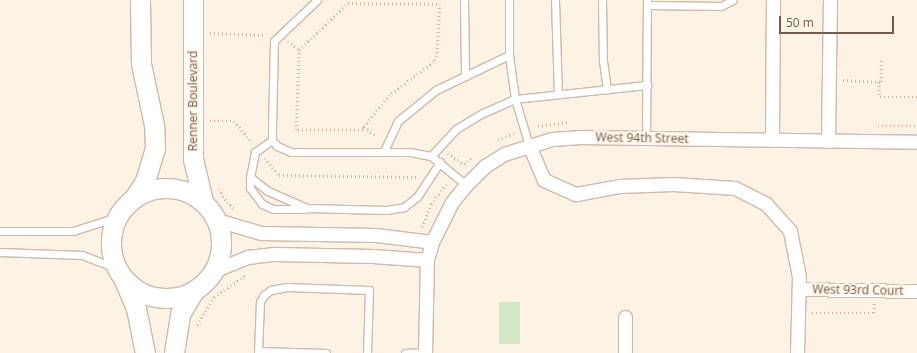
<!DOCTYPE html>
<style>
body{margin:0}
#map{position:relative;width:917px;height:353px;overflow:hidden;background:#fcf3e4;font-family:"Open Sans",sans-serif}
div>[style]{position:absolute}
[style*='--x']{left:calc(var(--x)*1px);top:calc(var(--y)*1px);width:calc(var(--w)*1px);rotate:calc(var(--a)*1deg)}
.green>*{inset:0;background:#d2e9c3}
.path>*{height:2.5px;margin-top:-1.25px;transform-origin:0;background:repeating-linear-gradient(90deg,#d5b4a0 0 1px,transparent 0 4px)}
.roads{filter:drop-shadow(1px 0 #cdbaab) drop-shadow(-1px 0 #cdbaab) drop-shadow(0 1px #cdbaab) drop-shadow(0 -1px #cdbaab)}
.service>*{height:7px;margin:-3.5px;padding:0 3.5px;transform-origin:3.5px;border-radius:3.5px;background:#fff}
.minor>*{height:13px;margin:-6.5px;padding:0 6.5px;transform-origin:6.5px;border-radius:6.5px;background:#fff}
.secondary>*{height:19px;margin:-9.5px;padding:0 9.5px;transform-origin:9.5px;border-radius:9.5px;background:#fff}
.secondary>.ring{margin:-9.5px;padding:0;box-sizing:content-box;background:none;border:19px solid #fff;border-radius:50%}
span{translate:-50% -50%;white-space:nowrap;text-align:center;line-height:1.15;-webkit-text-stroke:4px #fff7ea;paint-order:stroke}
.street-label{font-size:12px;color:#74594a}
.scale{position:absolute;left:779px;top:16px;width:115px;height:18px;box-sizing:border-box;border:2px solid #74594a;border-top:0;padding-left:5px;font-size:12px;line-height:14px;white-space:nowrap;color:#74594a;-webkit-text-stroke:3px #fff7ea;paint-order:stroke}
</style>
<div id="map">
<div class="green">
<div style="clip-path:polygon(499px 302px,520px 302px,520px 344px,499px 344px)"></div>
</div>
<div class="path">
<div style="--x:210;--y:33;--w:56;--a:2"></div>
<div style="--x:288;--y:41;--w:14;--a:39"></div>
<div style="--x:843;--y:80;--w:38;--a:3"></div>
<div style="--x:881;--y:82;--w:24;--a:-90"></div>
<div style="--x:879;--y:82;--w:15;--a:86"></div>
<div style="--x:880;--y:97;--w:37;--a:0"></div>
<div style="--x:210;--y:121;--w:24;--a:0"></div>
<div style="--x:234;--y:121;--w:28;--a:49"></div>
<div style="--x:538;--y:126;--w:32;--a:-7"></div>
<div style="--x:878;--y:126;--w:39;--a:0"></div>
<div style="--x:364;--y:127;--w:3;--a:108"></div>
<div style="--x:363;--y:130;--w:67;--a:180"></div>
<div style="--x:296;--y:130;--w:80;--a:-87.9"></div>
<div style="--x:299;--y:50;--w:68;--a:-43.8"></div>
<div style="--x:348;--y:3;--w:92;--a:0.6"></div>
<div style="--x:440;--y:4;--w:52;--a:93.3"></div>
<div style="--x:437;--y:56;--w:7;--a:117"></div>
<div style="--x:434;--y:62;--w:55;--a:143.1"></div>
<div style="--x:390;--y:95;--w:41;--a:129.1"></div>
<div style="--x:364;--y:127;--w:15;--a:37"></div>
<div style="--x:498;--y:140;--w:17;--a:-24"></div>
<div style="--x:448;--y:153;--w:19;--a:35"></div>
<div style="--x:464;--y:164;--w:9;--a:-41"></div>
<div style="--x:265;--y:158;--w:22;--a:51"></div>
<div style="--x:279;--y:175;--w:139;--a:0.8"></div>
<div style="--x:219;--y:189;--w:15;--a:58"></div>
<div style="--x:227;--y:202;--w:12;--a:42"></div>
<div style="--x:422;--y:227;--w:25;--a:-69"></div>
<div style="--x:431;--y:204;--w:26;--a:-53"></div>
<div style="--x:812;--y:313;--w:62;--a:0"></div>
<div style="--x:874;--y:313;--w:10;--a:-90"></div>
<div style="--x:197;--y:325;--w:33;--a:-59"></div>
<div style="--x:214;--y:297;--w:38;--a:-35"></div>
</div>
<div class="roads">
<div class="service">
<div style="--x:317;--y:0;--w:59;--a:136.4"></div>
<div style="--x:274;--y:41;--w:89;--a:91.3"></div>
<div style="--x:272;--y:130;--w:10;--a:90"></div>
<div style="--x:272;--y:140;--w:8;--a:50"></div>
<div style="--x:277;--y:146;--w:15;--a:23"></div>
<div style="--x:291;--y:152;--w:119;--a:0"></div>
<div style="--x:410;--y:152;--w:21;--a:11"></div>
<div style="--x:431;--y:156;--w:45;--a:39.6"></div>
<div style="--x:464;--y:0;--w:76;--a:89.2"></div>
<div style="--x:509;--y:0;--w:55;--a:90"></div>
<div style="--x:509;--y:55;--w:44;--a:82.2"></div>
<div style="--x:515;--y:99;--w:48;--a:73.1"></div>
<div style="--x:555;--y:0;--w:94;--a:88.2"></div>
<div style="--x:602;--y:0;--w:61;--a:89.1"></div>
<div style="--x:603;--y:61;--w:29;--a:82"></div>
<div style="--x:647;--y:5;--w:74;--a:0.8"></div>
<div style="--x:721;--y:6;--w:13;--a:-27"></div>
<div style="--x:646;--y:138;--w:138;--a:-89.6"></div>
<div style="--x:272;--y:140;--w:21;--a:145"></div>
<div style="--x:255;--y:152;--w:25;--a:101"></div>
<div style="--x:250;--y:177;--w:23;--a:38"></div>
<div style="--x:268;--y:191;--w:43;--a:23.6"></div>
<div style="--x:307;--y:208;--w:79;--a:1.5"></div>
<div style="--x:386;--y:210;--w:18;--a:-9"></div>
<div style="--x:404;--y:207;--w:16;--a:-38"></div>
<div style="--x:417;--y:197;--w:42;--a:-56.7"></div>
<div style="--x:384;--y:151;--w:33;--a:-65"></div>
<div style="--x:398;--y:121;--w:49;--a:-39.2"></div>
<div style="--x:436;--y:90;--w:81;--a:-25.6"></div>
<div style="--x:431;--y:156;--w:37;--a:-47"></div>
<div style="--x:456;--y:129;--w:31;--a:-31"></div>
<div style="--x:483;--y:113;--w:35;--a:-24"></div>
<div style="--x:515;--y:99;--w:133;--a:-6.1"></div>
<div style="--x:250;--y:177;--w:11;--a:90"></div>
<div style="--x:250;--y:188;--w:20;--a:53"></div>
<div style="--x:262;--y:204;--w:12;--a:24"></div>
<div style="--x:273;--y:209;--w:32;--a:0"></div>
<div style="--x:0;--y:231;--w:73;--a:0"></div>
<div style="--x:73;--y:231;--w:46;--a:-17.7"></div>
<div style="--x:0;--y:252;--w:82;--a:2.1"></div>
<div style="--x:82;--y:255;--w:36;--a:21"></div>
<div style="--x:258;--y:351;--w:68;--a:1.7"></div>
<div style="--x:258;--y:353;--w:51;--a:-87.8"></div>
<div style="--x:260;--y:302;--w:8;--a:-60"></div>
<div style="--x:264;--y:295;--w:9;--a:-36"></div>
<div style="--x:271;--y:290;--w:16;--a:-11"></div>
<div style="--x:287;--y:287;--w:82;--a:2.1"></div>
<div style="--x:369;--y:290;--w:63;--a:91.8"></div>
<div style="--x:405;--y:353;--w:20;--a:-3"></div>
</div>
<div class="minor">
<div style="--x:772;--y:140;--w:140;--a:-89.6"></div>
<div style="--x:828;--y:141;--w:141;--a:-89.2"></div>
<div style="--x:529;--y:145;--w:38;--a:67"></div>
<div style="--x:544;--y:180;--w:35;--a:24"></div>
<div style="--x:576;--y:194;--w:45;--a:-10.3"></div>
<div style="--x:620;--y:186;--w:53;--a:-2.2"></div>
<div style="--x:673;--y:184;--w:62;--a:3.7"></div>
<div style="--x:735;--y:188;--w:35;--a:27"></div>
<div style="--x:766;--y:204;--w:36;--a:48"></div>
<div style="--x:790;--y:231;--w:47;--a:78.9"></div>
<div style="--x:799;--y:277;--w:76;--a:91.5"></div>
<div style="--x:217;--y:220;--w:46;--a:16.5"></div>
<div style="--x:261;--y:233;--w:115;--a:1"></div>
<div style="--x:376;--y:235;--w:56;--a:7.1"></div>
<div style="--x:213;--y:271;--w:38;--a:-22"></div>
<div style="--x:248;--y:257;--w:26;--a:-7"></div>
<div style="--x:274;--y:254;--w:99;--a:1.2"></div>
<div style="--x:373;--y:256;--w:54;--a:4.2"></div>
<div style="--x:799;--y:289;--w:118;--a:1"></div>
<div style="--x:425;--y:353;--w:93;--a:-88.8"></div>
<div style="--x:427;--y:260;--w:19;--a:-74"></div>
<div style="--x:432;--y:242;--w:45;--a:-63.4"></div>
<div style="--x:452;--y:202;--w:22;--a:-51"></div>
<div style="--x:466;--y:185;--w:27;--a:-45"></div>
<div style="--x:485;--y:166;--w:22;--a:-32"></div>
<div style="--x:504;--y:154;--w:50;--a:-17.4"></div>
<div style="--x:552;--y:139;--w:26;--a:-4"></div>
<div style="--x:578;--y:137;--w:339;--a:0.8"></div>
<div style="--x:625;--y:353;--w:36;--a:-90"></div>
</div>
<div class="secondary">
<div style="--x:193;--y:0;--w:159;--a:90"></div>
<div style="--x:193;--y:159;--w:43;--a:76.6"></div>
<div class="ring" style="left:111px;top:188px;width:91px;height:91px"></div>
<div style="--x:134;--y:198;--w:20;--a:-57"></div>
<div style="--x:145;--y:181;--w:34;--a:-73"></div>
<div style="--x:155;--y:149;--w:24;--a:-92"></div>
<div style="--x:154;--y:125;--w:62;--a:-102"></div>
<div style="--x:141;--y:64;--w:64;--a:-90.9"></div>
<div style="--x:124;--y:280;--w:30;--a:67"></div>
<div style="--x:136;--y:308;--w:46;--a:78.7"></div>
<div style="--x:174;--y:353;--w:39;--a:-81"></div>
<div style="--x:180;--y:314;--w:26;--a:-59"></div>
</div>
</div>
<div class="street-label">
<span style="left:193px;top:101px;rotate:-90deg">Renner Boulevard</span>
<span style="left:642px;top:138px;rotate:1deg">West 94th Street</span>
<span style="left:858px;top:290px;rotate:1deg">West 93rd Court</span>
</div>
<div class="scale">50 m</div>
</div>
